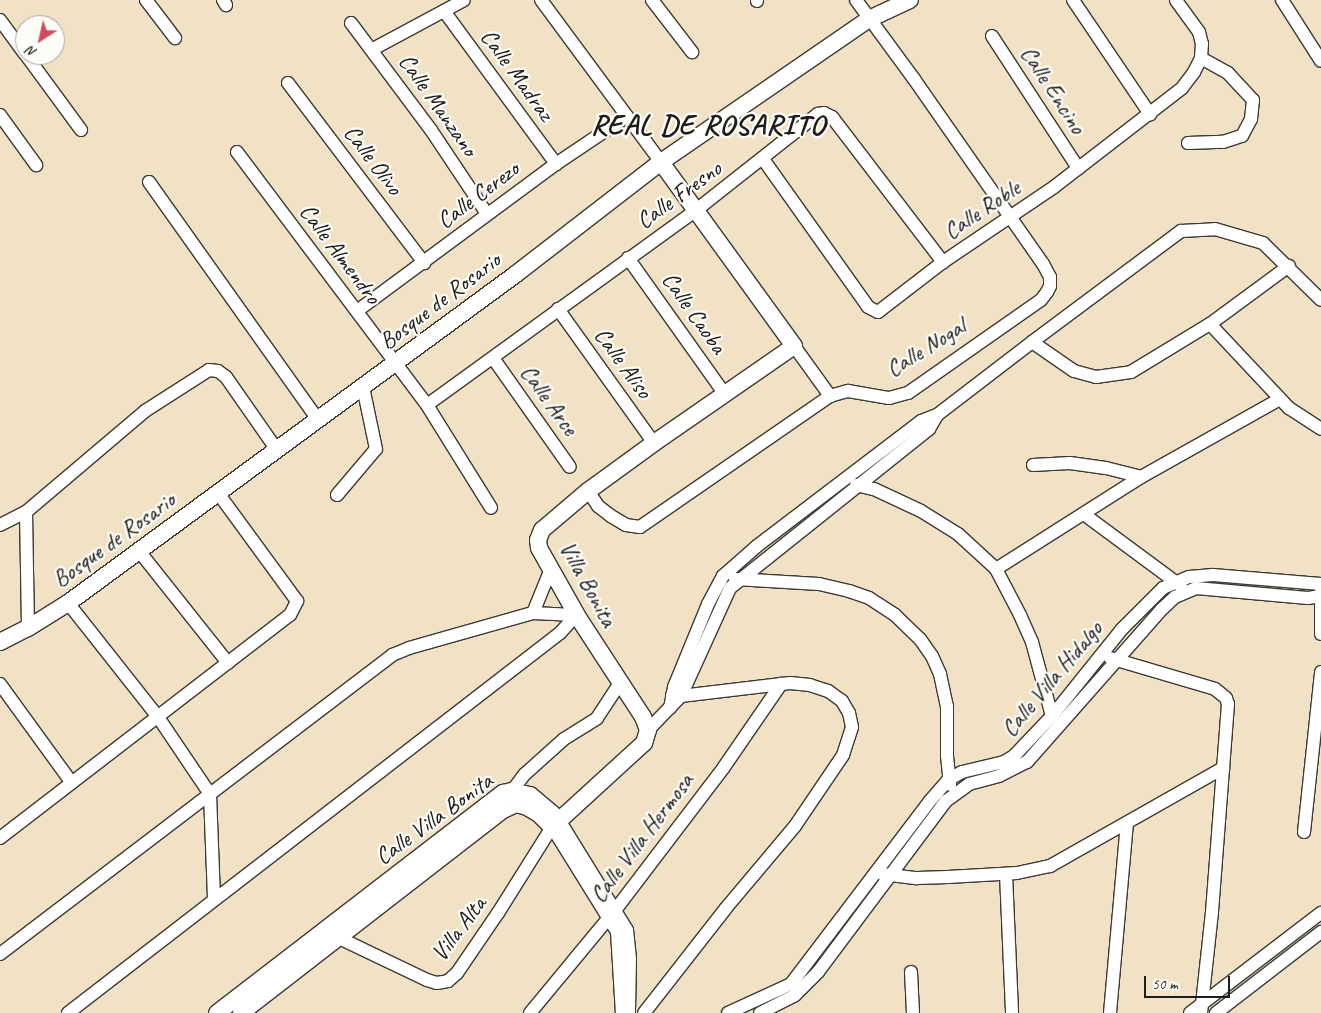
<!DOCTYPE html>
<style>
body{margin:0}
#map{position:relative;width:1321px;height:1013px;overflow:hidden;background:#f1e2c5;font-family:Caveat,sans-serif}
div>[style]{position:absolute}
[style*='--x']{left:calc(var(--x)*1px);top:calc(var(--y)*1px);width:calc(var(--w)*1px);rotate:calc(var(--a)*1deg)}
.roads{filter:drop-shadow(1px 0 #3c3a35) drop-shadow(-1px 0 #3c3a35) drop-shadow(0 1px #3c3a35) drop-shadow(0 -1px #3c3a35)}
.minor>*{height:12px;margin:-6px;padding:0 6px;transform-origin:6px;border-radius:6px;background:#fff}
.major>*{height:16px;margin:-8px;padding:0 8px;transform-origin:8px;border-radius:8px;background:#fff}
span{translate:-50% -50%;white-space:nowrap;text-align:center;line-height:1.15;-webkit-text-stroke:4.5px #fdfcf7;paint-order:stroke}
.street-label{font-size:24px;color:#1c1c1c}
.district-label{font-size:29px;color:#1c1c1c;font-weight:700;letter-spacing:1px}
.north{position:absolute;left:15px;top:15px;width:50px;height:50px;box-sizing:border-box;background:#fdfcf7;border:1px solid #a3a29f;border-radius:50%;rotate:215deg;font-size:14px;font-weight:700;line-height:20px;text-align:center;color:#1c1c1c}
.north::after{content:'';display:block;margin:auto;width:18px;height:22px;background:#d1495b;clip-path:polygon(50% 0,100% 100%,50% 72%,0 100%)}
.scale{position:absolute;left:1144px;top:976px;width:86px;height:22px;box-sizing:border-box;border:2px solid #1c1c1c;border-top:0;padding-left:6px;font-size:15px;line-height:18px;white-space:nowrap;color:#1c1c1c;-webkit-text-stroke:4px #fdfcf7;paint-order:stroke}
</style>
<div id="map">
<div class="roads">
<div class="minor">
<div style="--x:146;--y:0;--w:48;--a:52.7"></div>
<div style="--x:223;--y:0;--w:6;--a:59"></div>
<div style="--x:541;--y:0;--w:202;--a:53.5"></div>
<div style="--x:652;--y:0;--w:66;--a:52.4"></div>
<div style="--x:757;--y:0;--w:1;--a:90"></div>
<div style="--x:1073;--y:0;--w:138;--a:56"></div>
<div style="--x:1282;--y:0;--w:72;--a:57.4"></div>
<div style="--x:444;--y:11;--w:190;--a:53.8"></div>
<div style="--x:0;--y:20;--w:42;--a:53.7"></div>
<div style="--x:351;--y:23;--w:134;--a:53.2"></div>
<div style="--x:431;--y:130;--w:101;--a:56.3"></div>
<div style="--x:992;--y:36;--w:158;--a:56.9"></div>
<div style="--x:373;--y:49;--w:103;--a:-28.3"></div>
<div style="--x:26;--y:55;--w:93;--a:53.7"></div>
<div style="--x:288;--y:83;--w:226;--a:52.9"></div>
<div style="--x:0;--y:115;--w:62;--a:54.2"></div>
<div style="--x:1188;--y:143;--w:35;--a:-2"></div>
<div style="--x:1223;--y:142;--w:20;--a:-18"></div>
<div style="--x:1242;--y:136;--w:19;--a:-62"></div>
<div style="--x:1251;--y:119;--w:19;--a:-84"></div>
<div style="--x:1253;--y:100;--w:37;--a:-133"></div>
<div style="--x:1228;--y:73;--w:31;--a:-151"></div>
<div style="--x:237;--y:152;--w:316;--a:53.1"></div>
<div style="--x:427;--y:405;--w:121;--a:58.1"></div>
<div style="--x:763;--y:159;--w:181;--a:54.6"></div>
<div style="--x:868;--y:307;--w:11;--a:27"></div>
<div style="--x:878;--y:312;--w:82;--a:-37.6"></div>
<div style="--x:943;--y:262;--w:134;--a:-34"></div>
<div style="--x:1054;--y:187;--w:162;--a:-37.7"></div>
<div style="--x:1182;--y:88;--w:20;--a:-53"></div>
<div style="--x:1194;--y:72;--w:16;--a:-63"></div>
<div style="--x:1201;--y:58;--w:14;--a:-86"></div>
<div style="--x:1202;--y:44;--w:12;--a:-104"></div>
<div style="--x:1199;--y:32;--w:39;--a:-126"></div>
<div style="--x:149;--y:182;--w:292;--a:54.6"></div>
<div style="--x:628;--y:258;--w:166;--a:54.6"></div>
<div style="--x:558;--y:309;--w:165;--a:54.4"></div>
<div style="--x:357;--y:311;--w:247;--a:-36.5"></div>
<div style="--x:556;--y:164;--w:84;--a:-33.9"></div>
<div style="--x:1210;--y:324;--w:115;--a:46.8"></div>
<div style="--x:1289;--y:408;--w:38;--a:33"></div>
<div style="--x:1032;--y:342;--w:186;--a:-36.7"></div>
<div style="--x:1181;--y:231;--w:34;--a:-3"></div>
<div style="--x:1215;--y:229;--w:50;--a:16.3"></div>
<div style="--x:1263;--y:243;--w:81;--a:44.5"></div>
<div style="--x:794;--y:346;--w:62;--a:54.2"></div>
<div style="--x:493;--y:358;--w:133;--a:54.8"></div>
<div style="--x:427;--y:405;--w:331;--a:-35.9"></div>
<div style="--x:695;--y:211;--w:157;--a:-38.3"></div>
<div style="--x:818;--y:114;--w:6;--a:-9"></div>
<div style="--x:824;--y:113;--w:9;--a:27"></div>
<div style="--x:832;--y:117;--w:183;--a:52.6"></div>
<div style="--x:1033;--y:465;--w:37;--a:-3"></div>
<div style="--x:1070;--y:463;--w:36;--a:8"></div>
<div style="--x:1106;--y:468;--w:36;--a:14"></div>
<div style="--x:856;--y:485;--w:18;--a:13"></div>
<div style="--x:874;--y:489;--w:52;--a:25.1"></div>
<div style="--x:921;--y:511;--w:44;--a:31.9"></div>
<div style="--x:958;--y:534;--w:52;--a:42.6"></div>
<div style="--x:996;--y:569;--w:52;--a:62.4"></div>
<div style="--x:1020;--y:615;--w:30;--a:66"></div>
<div style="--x:1032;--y:642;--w:77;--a:74.9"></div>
<div style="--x:588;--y:491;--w:18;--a:56"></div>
<div style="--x:598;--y:506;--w:16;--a:38"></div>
<div style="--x:611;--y:516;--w:17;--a:31"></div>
<div style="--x:626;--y:525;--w:14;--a:8"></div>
<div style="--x:640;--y:527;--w:231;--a:-34.6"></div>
<div style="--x:830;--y:396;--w:19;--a:-16"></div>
<div style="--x:848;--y:391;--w:42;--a:9.7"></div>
<div style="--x:889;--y:398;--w:20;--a:-15"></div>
<div style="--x:908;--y:393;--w:162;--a:-35"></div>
<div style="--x:1041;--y:300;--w:10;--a:-53"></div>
<div style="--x:1047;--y:292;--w:7;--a:-63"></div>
<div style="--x:1050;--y:286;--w:9;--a:-90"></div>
<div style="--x:1050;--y:277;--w:15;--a:-118"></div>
<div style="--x:1043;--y:264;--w:226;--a:-124.9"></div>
<div style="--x:914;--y:79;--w:98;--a:-126.3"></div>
<div style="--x:337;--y:495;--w:60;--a:-49.7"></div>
<div style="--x:376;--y:449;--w:63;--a:-101.8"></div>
<div style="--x:26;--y:512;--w:116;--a:89"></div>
<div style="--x:1085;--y:515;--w:119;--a:36.5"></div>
<div style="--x:0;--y:525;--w:29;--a:-27"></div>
<div style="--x:26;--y:512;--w:156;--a:-40.3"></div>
<div style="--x:145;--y:411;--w:76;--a:-32.6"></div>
<div style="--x:209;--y:370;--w:9;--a:6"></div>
<div style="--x:218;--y:371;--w:10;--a:37"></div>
<div style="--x:226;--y:377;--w:89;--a:55.1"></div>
<div style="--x:139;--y:551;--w:143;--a:51.5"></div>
<div style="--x:996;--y:569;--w:172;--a:-32.4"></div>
<div style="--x:1141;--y:477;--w:159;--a:-29.3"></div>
<div style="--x:735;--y:579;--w:84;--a:3.4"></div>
<div style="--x:819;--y:584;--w:31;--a:13"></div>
<div style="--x:849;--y:591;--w:21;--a:19"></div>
<div style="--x:869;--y:598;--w:31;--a:33"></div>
<div style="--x:895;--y:615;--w:35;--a:44"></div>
<div style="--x:920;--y:639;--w:21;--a:55"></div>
<div style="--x:932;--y:656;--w:20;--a:66"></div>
<div style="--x:940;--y:674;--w:33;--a:78"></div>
<div style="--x:947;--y:706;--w:50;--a:90"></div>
<div style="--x:947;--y:756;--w:29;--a:84"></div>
<div style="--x:1321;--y:592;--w:42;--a:90"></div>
<div style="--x:68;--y:603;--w:145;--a:51.7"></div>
<div style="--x:158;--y:717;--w:93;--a:56"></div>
<div style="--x:210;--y:794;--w:105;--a:87.8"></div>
<div style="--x:533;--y:613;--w:48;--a:-67.8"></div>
<div style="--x:1110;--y:658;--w:109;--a:16.4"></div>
<div style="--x:1215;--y:689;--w:14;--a:39"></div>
<div style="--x:1226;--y:698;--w:6;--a:72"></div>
<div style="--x:1228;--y:704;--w:209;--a:94.4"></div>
<div style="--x:1212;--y:912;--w:102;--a:96.2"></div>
<div style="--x:0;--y:684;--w:122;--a:54"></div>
<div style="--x:670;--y:708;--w:21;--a:-79"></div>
<div style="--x:674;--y:687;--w:90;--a:-67.7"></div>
<div style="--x:708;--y:604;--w:32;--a:-62"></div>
<div style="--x:723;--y:576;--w:45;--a:-41.4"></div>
<div style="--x:757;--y:546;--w:206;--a:-37.3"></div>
<div style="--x:921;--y:421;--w:17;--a:-21"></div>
<div style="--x:937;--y:415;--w:120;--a:-37.5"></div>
<div style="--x:1032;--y:342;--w:51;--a:34.6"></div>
<div style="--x:1074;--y:371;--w:23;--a:15"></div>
<div style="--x:1096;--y:377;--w:35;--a:-8"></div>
<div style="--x:1131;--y:372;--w:92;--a:-31.3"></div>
<div style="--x:1210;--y:324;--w:98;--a:-36.3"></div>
<div style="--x:648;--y:730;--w:47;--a:-45.9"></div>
<div style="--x:681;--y:696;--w:119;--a:-65.6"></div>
<div style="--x:730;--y:588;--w:255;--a:-38.6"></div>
<div style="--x:929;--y:429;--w:16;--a:-60"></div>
<div style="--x:514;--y:797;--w:6;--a:-108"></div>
<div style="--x:512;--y:791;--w:21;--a:-53"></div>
<div style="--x:525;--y:774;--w:52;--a:-41.9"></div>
<div style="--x:564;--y:739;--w:39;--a:-32"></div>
<div style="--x:597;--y:718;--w:42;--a:-56.7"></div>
<div style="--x:559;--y:820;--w:129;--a:58.3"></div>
<div style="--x:627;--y:930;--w:29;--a:84"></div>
<div style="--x:630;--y:959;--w:54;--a:91.1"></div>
<div style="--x:1304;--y:832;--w:161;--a:-83.9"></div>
<div style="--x:0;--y:838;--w:366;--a:-37.6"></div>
<div style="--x:290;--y:615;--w:16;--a:-63"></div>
<div style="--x:297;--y:601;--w:134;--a:-126.2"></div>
<div style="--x:882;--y:874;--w:35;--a:7"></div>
<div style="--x:917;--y:878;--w:31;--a:-2"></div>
<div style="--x:948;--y:877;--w:69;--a:-3.3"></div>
<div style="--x:1017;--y:873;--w:34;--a:-12"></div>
<div style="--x:1050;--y:866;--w:199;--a:-29.5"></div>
<div style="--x:1006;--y:874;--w:139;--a:87.5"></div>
<div style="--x:337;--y:937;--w:100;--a:25.5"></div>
<div style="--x:427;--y:980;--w:10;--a:17"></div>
<div style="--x:437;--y:983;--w:11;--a:-10"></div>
<div style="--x:448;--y:981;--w:12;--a:-42"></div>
<div style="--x:457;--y:973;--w:73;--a:-55.7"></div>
<div style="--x:498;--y:913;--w:102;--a:-57.9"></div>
<div style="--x:552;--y:827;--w:123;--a:58.2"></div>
<div style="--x:617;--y:932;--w:81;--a:86.5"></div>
<div style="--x:0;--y:954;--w:493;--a:-37.3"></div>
<div style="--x:392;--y:655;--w:18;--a:-22"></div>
<div style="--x:409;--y:648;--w:129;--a:-15.8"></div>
<div style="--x:533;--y:613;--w:43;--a:2.7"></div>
<div style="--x:911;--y:972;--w:41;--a:87.2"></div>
<div style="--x:68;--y:1013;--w:622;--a:-37.68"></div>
<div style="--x:560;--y:633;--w:24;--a:-48"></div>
<div style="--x:530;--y:1013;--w:135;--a:-50.4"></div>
<div style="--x:616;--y:909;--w:178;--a:-52.7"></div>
<div style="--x:724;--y:767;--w:101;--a:-55.5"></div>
<div style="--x:644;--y:1013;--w:133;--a:-52"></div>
<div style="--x:726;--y:908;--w:107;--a:-49.9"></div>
<div style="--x:795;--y:826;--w:86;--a:-55.9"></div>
<div style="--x:843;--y:755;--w:29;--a:-72"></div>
<div style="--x:852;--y:727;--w:14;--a:-102"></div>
<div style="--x:849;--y:713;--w:14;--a:-120"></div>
<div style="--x:842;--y:701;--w:17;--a:-144"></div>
<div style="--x:828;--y:691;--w:19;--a:-162"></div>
<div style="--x:810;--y:685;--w:20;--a:-174"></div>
<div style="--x:790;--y:683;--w:110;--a:173.2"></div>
<div style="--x:681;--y:696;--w:9;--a:-174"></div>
<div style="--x:728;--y:1013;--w:69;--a:-24.7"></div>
<div style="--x:791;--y:984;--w:228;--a:-52.8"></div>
<div style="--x:929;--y:802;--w:29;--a:-49"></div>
<div style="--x:948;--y:780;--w:16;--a:-30"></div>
<div style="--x:962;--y:772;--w:43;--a:-13.4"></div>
<div style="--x:1004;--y:762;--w:12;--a:-31"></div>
<div style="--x:1014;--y:756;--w:55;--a:-46.5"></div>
<div style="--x:1052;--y:716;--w:112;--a:-51.2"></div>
<div style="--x:1122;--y:629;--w:58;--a:-45"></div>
<div style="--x:1163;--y:588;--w:28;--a:-23"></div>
<div style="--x:1189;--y:577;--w:24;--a:-5"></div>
<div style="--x:1213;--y:575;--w:108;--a:4.8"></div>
<div style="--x:760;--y:1013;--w:39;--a:-27"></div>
<div style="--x:795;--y:995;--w:33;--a:-45"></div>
<div style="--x:818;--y:972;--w:214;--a:-53.2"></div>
<div style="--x:946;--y:801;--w:29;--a:-36"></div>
<div style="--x:969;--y:784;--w:31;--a:-15"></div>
<div style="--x:999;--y:776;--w:31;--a:-27"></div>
<div style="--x:1027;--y:762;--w:204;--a:-48.6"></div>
<div style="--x:1162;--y:609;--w:18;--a:-43"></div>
<div style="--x:1175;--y:597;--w:23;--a:-23"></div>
<div style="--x:1196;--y:588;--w:112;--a:5.1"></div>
<div style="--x:1308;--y:598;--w:13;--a:-9"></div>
<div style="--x:1110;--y:1013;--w:190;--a:-84.9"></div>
<div style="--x:1190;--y:1013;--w:165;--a:-37.4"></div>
<div style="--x:1216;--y:1013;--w:133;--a:-37.6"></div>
</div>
<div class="major">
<div style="--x:0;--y:642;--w:31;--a:-27"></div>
<div style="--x:28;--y:628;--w:47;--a:-32"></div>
<div style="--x:68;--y:603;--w:556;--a:-36.29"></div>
<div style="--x:516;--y:274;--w:183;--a:-37.7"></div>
<div style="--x:661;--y:162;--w:252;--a:-34.5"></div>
<div style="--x:869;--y:19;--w:45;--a:-24.9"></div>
<div style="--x:217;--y:1013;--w:361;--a:-37.6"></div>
<div style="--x:503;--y:793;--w:9;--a:-13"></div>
<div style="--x:512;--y:791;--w:18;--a:13"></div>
<div style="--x:530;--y:795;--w:31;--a:40"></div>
<div style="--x:241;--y:1013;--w:329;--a:-37.8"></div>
<div style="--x:501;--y:811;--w:17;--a:-25"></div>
<div style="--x:516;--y:804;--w:11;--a:15"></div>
<div style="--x:527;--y:807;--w:14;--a:30"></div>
<div style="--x:539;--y:814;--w:18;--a:45"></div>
<div style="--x:552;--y:827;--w:125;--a:-42.4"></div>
<div style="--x:644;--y:743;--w:14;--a:-73"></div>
<div style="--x:648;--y:730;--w:14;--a:-111"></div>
<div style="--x:643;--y:717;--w:117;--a:-123.1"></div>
<div style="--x:579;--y:619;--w:81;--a:-119.4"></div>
<div style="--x:539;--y:548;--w:8;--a:-97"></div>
<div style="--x:538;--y:540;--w:11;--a:-68"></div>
<div style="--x:542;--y:530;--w:60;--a:-40.3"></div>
<div style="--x:588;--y:491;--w:82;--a:-36"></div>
<div style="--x:654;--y:443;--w:170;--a:-34.7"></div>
<div style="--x:794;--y:346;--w:227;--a:-125.9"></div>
</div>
</div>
<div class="street-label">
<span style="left:517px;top:75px;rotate:54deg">Calle Madraz</span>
<span style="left:1053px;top:90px;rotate:57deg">Calle Encino</span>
<span style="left:438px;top:105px;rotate:55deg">Calle Manzano</span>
<span style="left:373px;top:160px;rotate:53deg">Calle Olivo</span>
<span style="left:478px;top:195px;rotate:-37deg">Calle Cerezo</span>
<span style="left:679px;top:195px;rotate:-36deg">Calle Fresno</span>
<span style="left:982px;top:210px;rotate:-34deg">Calle Roble</span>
<span style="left:340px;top:254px;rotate:53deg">Calle Almendro</span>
<span style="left:440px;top:301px;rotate:-37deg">Bosque de Rosario</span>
<span style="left:694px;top:313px;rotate:55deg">Calle Caoba</span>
<span style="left:926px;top:348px;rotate:-32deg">Calle Nogal</span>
<span style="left:623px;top:363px;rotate:54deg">Calle Aliso</span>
<span style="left:549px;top:400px;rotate:54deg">Calle Arce</span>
<span style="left:114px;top:540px;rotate:-36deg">Bosque de Rosario</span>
<span style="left:588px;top:584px;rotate:61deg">Villa Bonita</span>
<span style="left:1052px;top:679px;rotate:-50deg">Calle Villa Hidalgo</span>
<span style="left:434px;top:819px;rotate:-36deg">Calle Villa Bonita</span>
<span style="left:642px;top:838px;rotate:-53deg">Calle Villa Hermosa</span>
<span style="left:459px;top:929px;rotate:-53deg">Villa Alta</span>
</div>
<div class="district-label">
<span style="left:708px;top:125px">REAL DE ROSARITO</span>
</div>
<div class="north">N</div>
<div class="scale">50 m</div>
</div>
